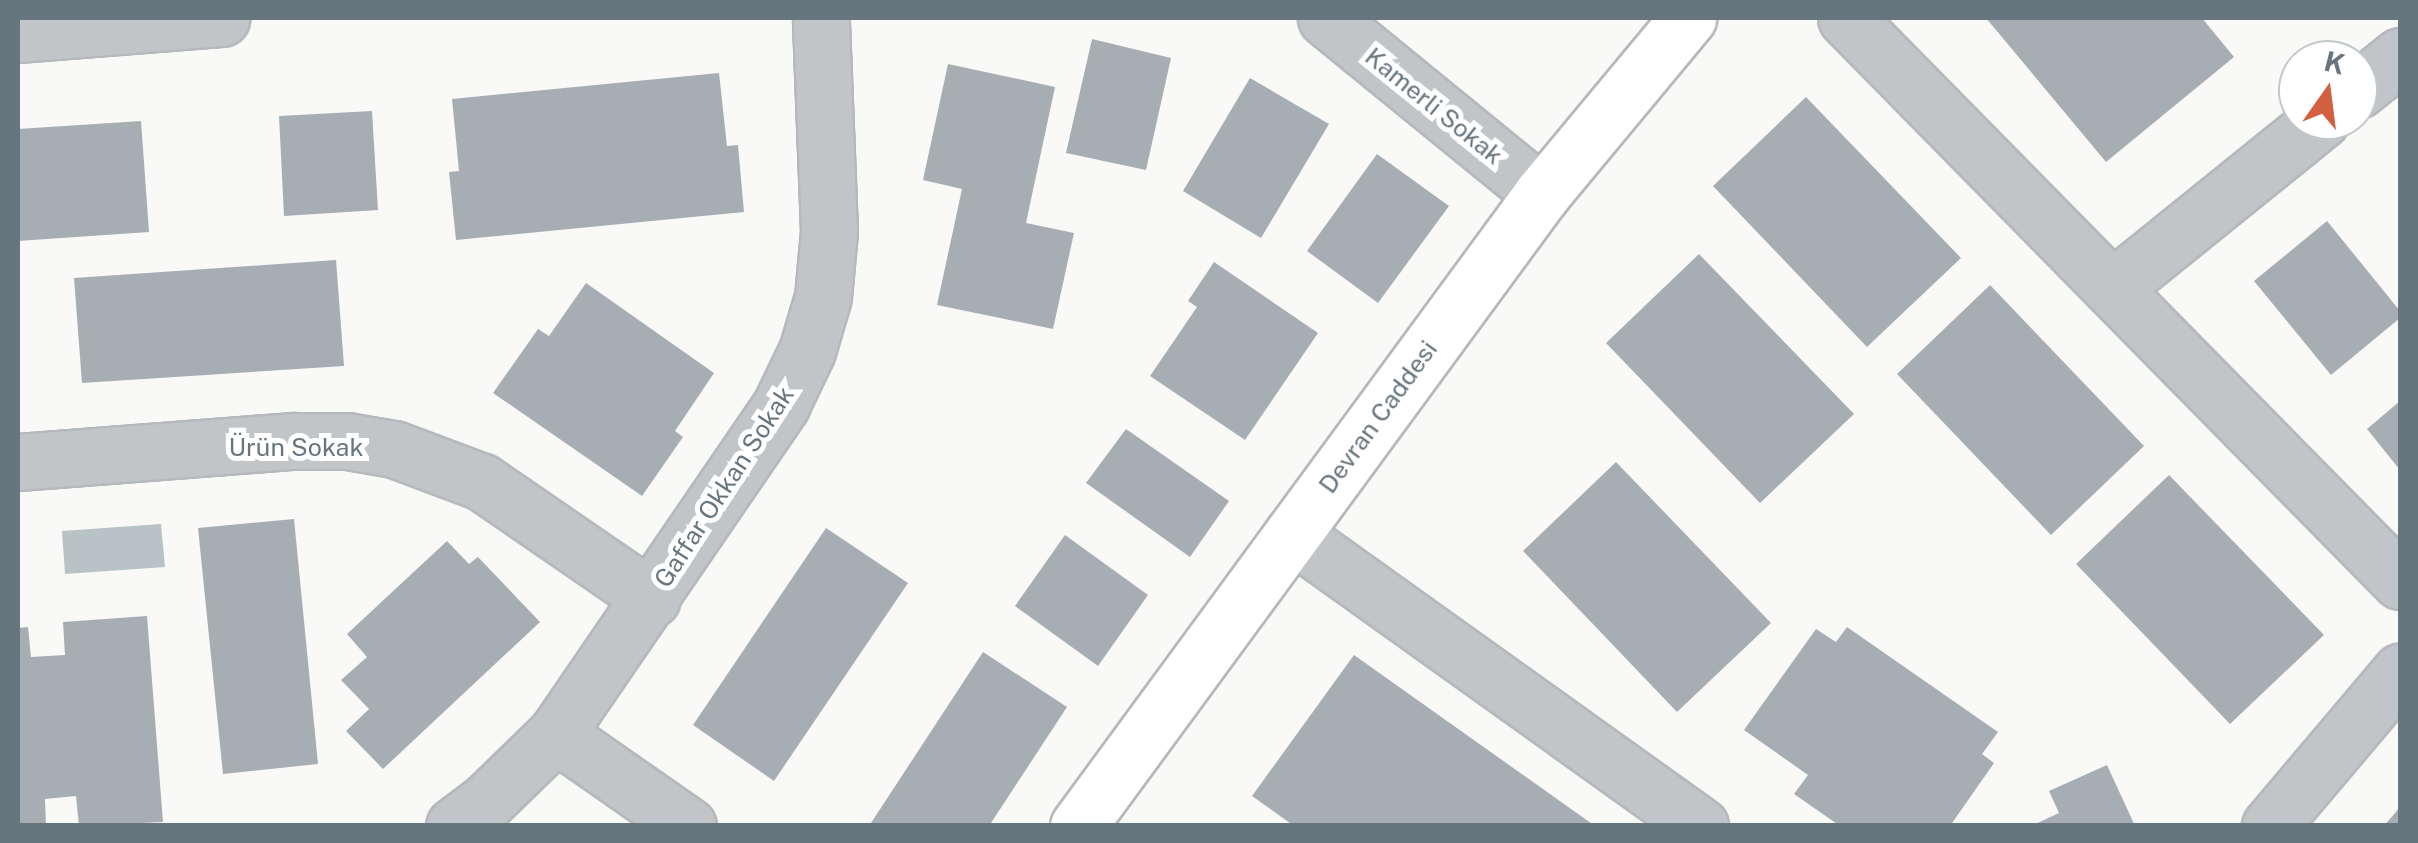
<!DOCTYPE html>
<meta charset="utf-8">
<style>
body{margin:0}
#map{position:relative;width:2418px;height:843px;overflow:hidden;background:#f9f9f7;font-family:"Public Sans",sans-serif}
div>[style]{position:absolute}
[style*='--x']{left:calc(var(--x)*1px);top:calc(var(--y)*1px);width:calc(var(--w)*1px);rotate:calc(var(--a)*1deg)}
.water>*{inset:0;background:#b8c3c6}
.building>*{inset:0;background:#a7aeb3}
.roads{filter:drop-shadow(2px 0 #b5b9bc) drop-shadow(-2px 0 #b5b9bc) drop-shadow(0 2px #b5b9bc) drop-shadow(0 -2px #b5b9bc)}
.minor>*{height:55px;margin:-27.5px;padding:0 27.5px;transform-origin:27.5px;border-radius:27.5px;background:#c1c5c8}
.major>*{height:55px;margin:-27.5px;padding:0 27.5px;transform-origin:27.5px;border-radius:27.5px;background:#fff}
span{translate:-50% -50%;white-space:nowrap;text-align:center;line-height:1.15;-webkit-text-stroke:10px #fff;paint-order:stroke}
.street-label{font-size:25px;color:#67757f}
.frame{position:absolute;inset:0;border:20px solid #67757f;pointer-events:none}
.north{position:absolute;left:2278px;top:40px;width:100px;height:100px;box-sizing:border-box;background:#fff;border:2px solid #c2c8cc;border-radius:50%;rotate:14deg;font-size:28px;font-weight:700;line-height:40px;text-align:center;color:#67757f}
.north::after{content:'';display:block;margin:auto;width:35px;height:45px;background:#d15f40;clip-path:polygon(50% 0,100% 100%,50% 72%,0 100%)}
</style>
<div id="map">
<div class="water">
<div style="clip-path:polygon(161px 524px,165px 567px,65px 574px,62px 531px)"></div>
</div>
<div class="building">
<div style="clip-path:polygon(1986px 18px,2202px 18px,2234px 57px,2106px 162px)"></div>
<div style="clip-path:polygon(1092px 39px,1171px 58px,1146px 170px,1066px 153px)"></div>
<div style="clip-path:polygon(948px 64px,1055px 87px,1026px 223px,1074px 233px,1053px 329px,937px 305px,962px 189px,923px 180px)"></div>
<div style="clip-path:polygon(719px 73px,727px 146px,738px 145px,744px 212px,456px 240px,449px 172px,459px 171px,452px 99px)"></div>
<div style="clip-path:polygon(1250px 78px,1329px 124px,1261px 238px,1183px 191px)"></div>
<div style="clip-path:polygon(1806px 97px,1961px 258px,1867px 347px,1713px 186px)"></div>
<div style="clip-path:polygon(372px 111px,378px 210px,284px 216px,279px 116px)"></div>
<div style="clip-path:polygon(141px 121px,149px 232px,18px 241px,18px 129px)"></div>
<div style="clip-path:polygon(1377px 154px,1449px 206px,1378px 303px,1307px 251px)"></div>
<div style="clip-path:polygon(2327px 221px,2400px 311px,2400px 318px,2331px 375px,2254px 281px)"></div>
<div style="clip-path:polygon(1699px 254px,1854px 414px,1760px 503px,1606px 343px)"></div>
<div style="clip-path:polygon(336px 260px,344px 366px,82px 383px,74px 278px)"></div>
<div style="clip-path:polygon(1214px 262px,1318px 333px,1245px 440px,1150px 376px,1197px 307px,1188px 301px)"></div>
<div style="clip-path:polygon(586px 283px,714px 373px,675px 431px,683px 437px,642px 496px,493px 393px,538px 329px,549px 336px)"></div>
<div style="clip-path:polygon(1990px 285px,2144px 446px,2051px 535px,1897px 374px)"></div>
<div style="clip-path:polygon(2400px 401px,2400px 470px,2367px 429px)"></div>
<div style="clip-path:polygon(1126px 429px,1229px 501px,1190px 557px,1086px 483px)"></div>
<div style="clip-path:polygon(1616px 462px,1771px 623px,1677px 712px,1523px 551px)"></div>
<div style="clip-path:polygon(2169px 475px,2324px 635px,2230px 724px,2076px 564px)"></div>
<div style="clip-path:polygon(294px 519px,318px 764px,223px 774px,198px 528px)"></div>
<div style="clip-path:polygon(826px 528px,908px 583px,774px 781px,693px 725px)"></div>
<div style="clip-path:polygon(1065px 535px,1148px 595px,1098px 666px,1015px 606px)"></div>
<div style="clip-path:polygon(447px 541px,469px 564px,478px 557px,540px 622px,383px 769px,346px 731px,369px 709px,341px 680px,367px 657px,347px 634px)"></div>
<div style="clip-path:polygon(147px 616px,163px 822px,79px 826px,76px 796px,45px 799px,46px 826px,18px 826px,18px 628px,28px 627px,31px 657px,65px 655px,63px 622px)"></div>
<div style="clip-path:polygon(1847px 627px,1998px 732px,1982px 754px,1994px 763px,1950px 826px,1840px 826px,1794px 794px,1808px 775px,1744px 730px,1816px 629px,1836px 642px)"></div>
<div style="clip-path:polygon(983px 652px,1067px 707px,989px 826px,869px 826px)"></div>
<div style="clip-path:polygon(1354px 655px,1595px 826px,1294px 826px,1252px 796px)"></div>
<div style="clip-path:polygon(2107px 765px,2135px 826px,2031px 826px,2059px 813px,2049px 791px)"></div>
<div style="clip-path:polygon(2400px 807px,2400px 826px,2384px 826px)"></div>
</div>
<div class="roads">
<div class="minor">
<div style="--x:1326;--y:18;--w:279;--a:39.2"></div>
<div style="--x:1846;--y:18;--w:790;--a:45.46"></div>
<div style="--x:18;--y:34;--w:204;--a:-4.5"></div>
<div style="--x:2358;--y:90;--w:54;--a:-39"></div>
<div style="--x:2114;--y:287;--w:266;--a:-38.9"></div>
<div style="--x:18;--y:462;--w:276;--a:-4.4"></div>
<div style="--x:293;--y:441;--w:54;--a:0"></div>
<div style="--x:347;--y:441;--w:48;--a:9.7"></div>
<div style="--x:394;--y:449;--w:94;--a:20.6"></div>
<div style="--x:482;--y:482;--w:206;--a:34.5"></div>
<div style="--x:1292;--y:534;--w:502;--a:35.59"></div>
<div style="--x:556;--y:734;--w:161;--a:34.9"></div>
<div style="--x:454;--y:826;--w:39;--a:-37"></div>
<div style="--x:485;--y:803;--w:99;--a:-44.2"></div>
<div style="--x:556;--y:734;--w:399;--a:-55.6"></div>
<div style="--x:781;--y:405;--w:60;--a:-64.3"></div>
<div style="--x:807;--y:351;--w:56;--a:-73.5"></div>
<div style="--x:823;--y:297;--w:66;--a:-84.8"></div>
<div style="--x:829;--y:231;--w:213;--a:-92.2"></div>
<div style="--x:2270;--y:826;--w:202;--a:-49.8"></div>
</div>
<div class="major">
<div style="--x:1078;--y:826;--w:784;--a:-53.71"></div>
<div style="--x:1542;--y:194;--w:229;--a:-50.3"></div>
</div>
</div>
<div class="street-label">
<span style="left:1434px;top:106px;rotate:39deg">Kamerli Sokak</span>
<span style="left:1378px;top:417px;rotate:-54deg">Devran Caddesi</span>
<span style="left:296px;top:447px">Ürün Sokak</span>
<span style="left:724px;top:487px;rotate:-57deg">Gaffar Okkan Sokak</span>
</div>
<div class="frame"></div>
<div class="north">K</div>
</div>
